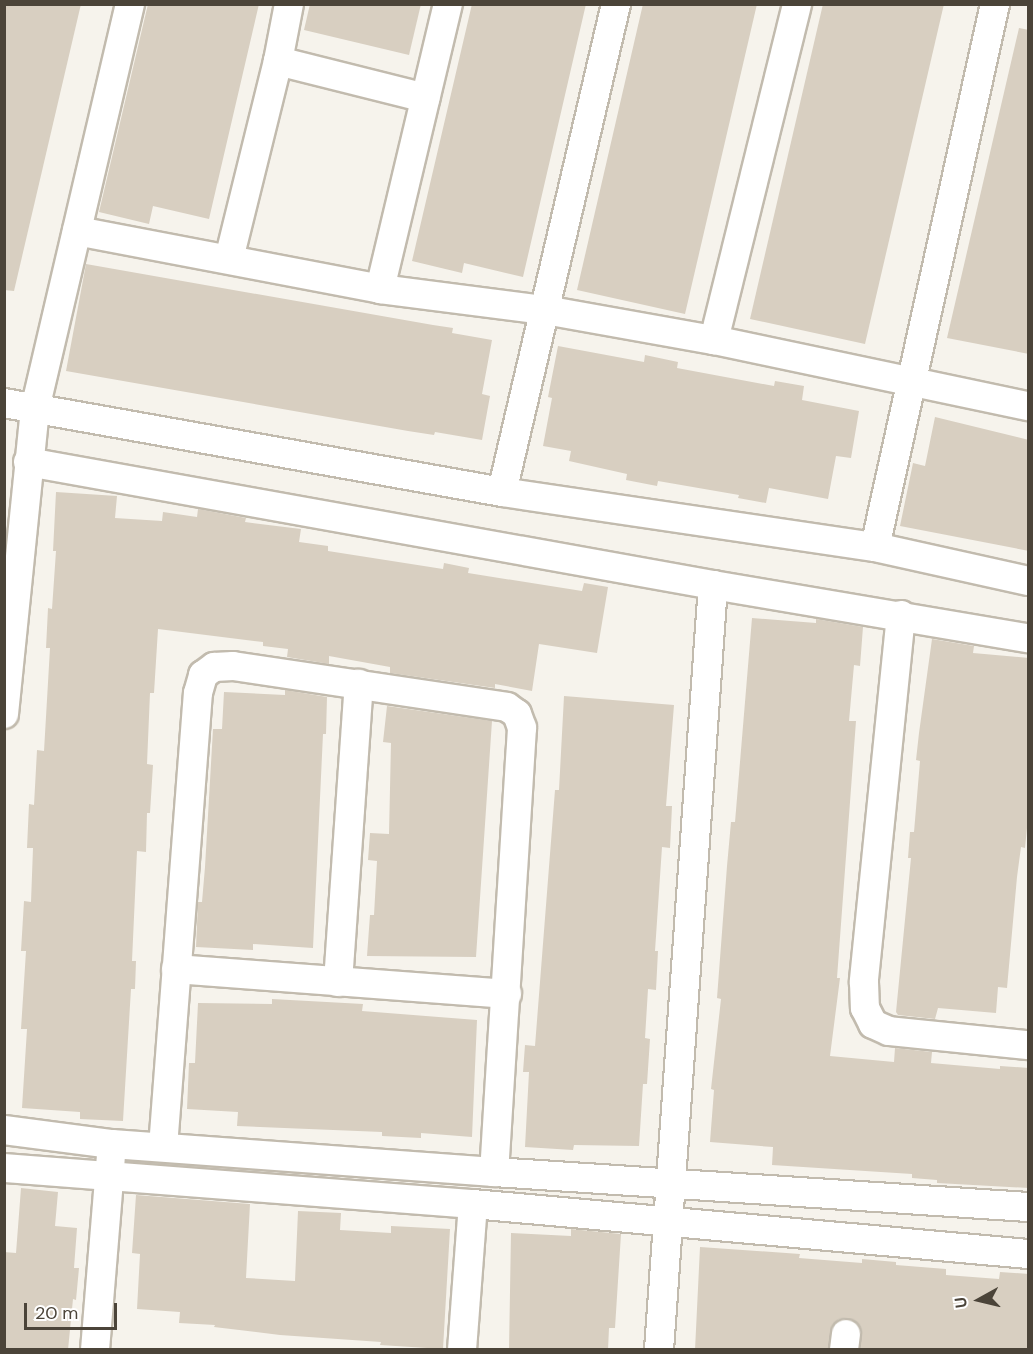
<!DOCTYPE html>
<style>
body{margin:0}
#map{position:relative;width:1033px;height:1354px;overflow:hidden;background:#f6f3ec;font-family:"DM Sans",sans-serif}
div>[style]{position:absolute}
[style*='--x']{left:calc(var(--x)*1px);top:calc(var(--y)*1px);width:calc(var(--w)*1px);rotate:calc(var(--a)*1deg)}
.building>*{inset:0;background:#d8cfc1}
.roads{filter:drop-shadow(2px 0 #c2bbae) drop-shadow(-2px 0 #c2bbae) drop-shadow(0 2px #c2bbae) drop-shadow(0 -2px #c2bbae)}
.street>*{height:28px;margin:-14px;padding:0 14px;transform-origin:14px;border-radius:14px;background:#fff}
span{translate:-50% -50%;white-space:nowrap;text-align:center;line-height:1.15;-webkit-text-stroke:4.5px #fff;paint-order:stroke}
.frame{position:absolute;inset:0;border:6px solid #4b4439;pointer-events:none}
.north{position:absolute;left:949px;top:1270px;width:60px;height:60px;-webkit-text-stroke:4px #fff;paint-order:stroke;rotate:262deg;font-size:16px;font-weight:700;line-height:24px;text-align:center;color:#4b4439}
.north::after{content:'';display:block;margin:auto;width:21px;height:27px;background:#4b4439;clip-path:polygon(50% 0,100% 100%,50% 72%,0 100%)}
.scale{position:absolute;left:24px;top:1303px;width:93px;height:27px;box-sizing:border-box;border:3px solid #4b4439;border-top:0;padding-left:8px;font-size:18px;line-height:21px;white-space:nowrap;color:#4b4439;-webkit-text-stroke:4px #fff;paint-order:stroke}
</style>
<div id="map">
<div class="building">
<div style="clip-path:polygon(4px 4px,81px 4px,14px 291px,4px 290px)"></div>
<div style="clip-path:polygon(148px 4px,259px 4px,209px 219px,153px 206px,149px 224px,99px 212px)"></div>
<div style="clip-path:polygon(310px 4px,421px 4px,409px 55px,304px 30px)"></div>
<div style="clip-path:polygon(472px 4px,586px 4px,523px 277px,464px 263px,462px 273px,412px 261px)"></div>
<div style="clip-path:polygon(643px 4px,757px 4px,685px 314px,577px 290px)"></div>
<div style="clip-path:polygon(823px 4px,944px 4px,865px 344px,750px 319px)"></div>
<div style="clip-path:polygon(1019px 28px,1029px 30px,1029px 354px,947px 338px)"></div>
<div style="clip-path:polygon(86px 264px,433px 325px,453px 328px,452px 333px,492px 340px,482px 394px,490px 396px,482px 440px,435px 432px,434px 435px,408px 431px,66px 371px)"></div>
<div style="clip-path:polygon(558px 346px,644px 362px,645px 355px,678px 362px,677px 368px,774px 386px,775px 381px,804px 386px,802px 400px,859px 411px,851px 458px,836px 456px,828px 499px,769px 488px,766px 503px,738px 498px,739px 495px,658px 481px,657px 486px,626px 480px,627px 474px,569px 461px,571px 451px,543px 446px,552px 398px,548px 397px)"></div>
<div style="clip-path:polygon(935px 417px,1029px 440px,1029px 551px,900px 526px,913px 463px,925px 466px)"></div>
<div style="clip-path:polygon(56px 492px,117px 496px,115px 518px,162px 521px,163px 512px,197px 517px,198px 509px,246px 518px,245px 522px,301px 529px,299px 542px,328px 546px,328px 551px,443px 569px,444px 563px,469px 568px,468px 573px,582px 591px,584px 583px,608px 587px,597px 653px,539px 644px,532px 691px,495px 684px,495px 688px,390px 673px,390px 667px,329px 656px,329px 664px,287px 657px,288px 649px,263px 646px,263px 642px,158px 629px,154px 693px,150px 693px,147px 764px,153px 765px,150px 813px,147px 813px,146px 852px,137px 851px,132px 961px,136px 961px,135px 989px,131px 989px,123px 1121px,80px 1119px,80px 1112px,22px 1108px,27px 1029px,21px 1029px,26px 951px,21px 951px,24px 901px,31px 902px,33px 848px,27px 848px,29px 804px,34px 805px,37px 750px,44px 751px,50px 648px,46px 648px,48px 608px,52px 609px,56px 551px,53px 551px)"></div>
<div style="clip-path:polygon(752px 618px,816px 623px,816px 619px,863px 627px,860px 666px,854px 665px,849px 721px,856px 721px,837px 978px,840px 978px,830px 1056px,894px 1062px,895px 1048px,932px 1052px,931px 1063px,1000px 1069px,1000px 1066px,1029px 1068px,1029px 1188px,937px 1183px,937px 1180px,912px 1178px,912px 1174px,772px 1165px,773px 1147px,710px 1142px,714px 1090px,711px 1089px,721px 999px,717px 998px,727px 866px,731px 822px,735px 822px)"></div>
<div style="clip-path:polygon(932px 639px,974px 646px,973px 653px,1029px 658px,1029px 808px,1025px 848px,1021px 847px,1017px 877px,1007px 988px,998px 987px,996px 1013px,938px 1008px,935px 1019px,898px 1015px,896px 1012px,911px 858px,908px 858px,910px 832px,914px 832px,920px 761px,916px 760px,919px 733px)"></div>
<div style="clip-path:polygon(285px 690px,327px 697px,326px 734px,323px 734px,313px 948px,253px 944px,253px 950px,196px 947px,198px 902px,202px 902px,205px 867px,213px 729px,222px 729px,224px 692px,285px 695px)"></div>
<div style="clip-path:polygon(564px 696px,674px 705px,666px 806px,672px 806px,670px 848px,662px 847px,655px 951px,658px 951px,656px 990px,648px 989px,645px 1038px,650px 1039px,647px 1084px,643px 1084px,639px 1146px,574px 1145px,573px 1150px,525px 1147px,529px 1072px,523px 1072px,525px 1045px,535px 1046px,555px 790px,559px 790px)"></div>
<div style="clip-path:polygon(387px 706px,492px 721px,476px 957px,367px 956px,370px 915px,374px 915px,377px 861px,368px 860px,370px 833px,389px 834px,391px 743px,383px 742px)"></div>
<div style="clip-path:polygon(272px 999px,363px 1004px,362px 1011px,477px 1020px,472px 1137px,421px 1133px,421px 1138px,382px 1136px,382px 1132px,237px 1126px,238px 1112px,187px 1109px,189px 1063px,195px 1063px,198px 1003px,272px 1004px)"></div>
<div style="clip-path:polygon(21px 1188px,58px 1192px,55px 1226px,77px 1228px,74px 1268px,79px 1268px,76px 1300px,73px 1299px,68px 1350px,4px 1350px,4px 1252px,16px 1253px)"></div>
<div style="clip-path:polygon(136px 1195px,250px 1204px,246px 1278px,295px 1281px,298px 1211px,341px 1213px,340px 1230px,391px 1233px,391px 1226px,450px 1229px,443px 1349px,380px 1345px,381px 1342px,280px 1335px,214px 1327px,215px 1325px,179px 1323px,180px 1312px,137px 1309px,140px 1254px,132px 1253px)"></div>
<div style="clip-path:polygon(571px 1229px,621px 1234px,615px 1328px,609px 1328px,608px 1350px,509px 1350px,511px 1233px,571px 1236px)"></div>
<div style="clip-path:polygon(700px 1247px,800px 1254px,799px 1258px,862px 1263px,862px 1259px,896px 1262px,896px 1265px,946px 1269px,946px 1275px,999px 1279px,1000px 1272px,1029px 1274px,1029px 1350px,861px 1350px,861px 1328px,855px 1321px,847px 1318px,839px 1319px,833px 1325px,828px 1350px,695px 1350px)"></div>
</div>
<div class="roads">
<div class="street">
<div style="--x:278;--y:61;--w:152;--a:14.1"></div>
<div style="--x:77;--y:231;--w:309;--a:10.8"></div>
<div style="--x:380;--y:289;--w:166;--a:7.3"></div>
<div style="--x:545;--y:310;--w:172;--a:10.1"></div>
<div style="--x:714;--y:340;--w:321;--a:11.9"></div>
<div style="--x:229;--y:259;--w:204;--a:-76.1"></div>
<div style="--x:278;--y:61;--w:58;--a:-79.1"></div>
<div style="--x:380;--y:289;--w:293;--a:-76.6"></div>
<div style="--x:714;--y:340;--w:346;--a:-76.1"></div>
<div style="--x:4;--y:403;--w:506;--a:10.13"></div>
<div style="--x:502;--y:492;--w:377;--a:8.4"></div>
<div style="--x:875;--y:547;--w:157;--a:12.5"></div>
<div style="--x:28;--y:462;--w:696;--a:10.18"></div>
<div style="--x:713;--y:585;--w:319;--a:9.6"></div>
<div style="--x:502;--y:492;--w:501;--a:-76.85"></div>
<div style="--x:875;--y:547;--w:556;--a:-77.54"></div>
<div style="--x:901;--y:615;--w:369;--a:95.8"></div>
<div style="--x:864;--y:982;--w:26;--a:88"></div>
<div style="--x:865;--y:1008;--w:18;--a:63"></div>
<div style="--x:873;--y:1024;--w:17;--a:24"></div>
<div style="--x:889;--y:1031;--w:140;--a:5.8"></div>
<div style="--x:4;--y:714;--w:307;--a:-84.2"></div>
<div style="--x:35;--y:409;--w:416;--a:-76.8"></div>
<div style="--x:176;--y:969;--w:332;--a:4.3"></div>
<div style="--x:338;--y:982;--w:299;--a:-86"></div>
<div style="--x:4;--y:1130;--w:109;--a:7.4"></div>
<div style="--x:112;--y:1144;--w:383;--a:4.2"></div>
<div style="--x:494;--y:1172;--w:535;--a:3.75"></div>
<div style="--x:163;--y:1147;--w:455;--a:-85.6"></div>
<div style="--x:198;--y:693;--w:19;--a:-74"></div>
<div style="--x:203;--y:675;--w:14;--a:-36"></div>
<div style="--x:214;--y:667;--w:19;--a:-3"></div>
<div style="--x:233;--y:666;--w:277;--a:8.5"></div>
<div style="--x:507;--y:707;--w:12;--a:35"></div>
<div style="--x:517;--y:714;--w:15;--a:70"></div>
<div style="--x:522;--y:728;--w:445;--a:93.6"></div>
<div style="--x:4;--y:1168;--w:470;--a:4.4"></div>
<div style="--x:473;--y:1204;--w:557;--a:5.15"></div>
<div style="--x:95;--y:1350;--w:196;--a:-85.3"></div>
<div style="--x:462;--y:1350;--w:146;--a:-85.7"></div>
<div style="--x:659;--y:1350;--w:767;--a:-85.96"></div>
<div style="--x:844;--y:1350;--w:16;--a:-83"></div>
</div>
</div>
<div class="frame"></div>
<div class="north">U</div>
<div class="scale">20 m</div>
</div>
